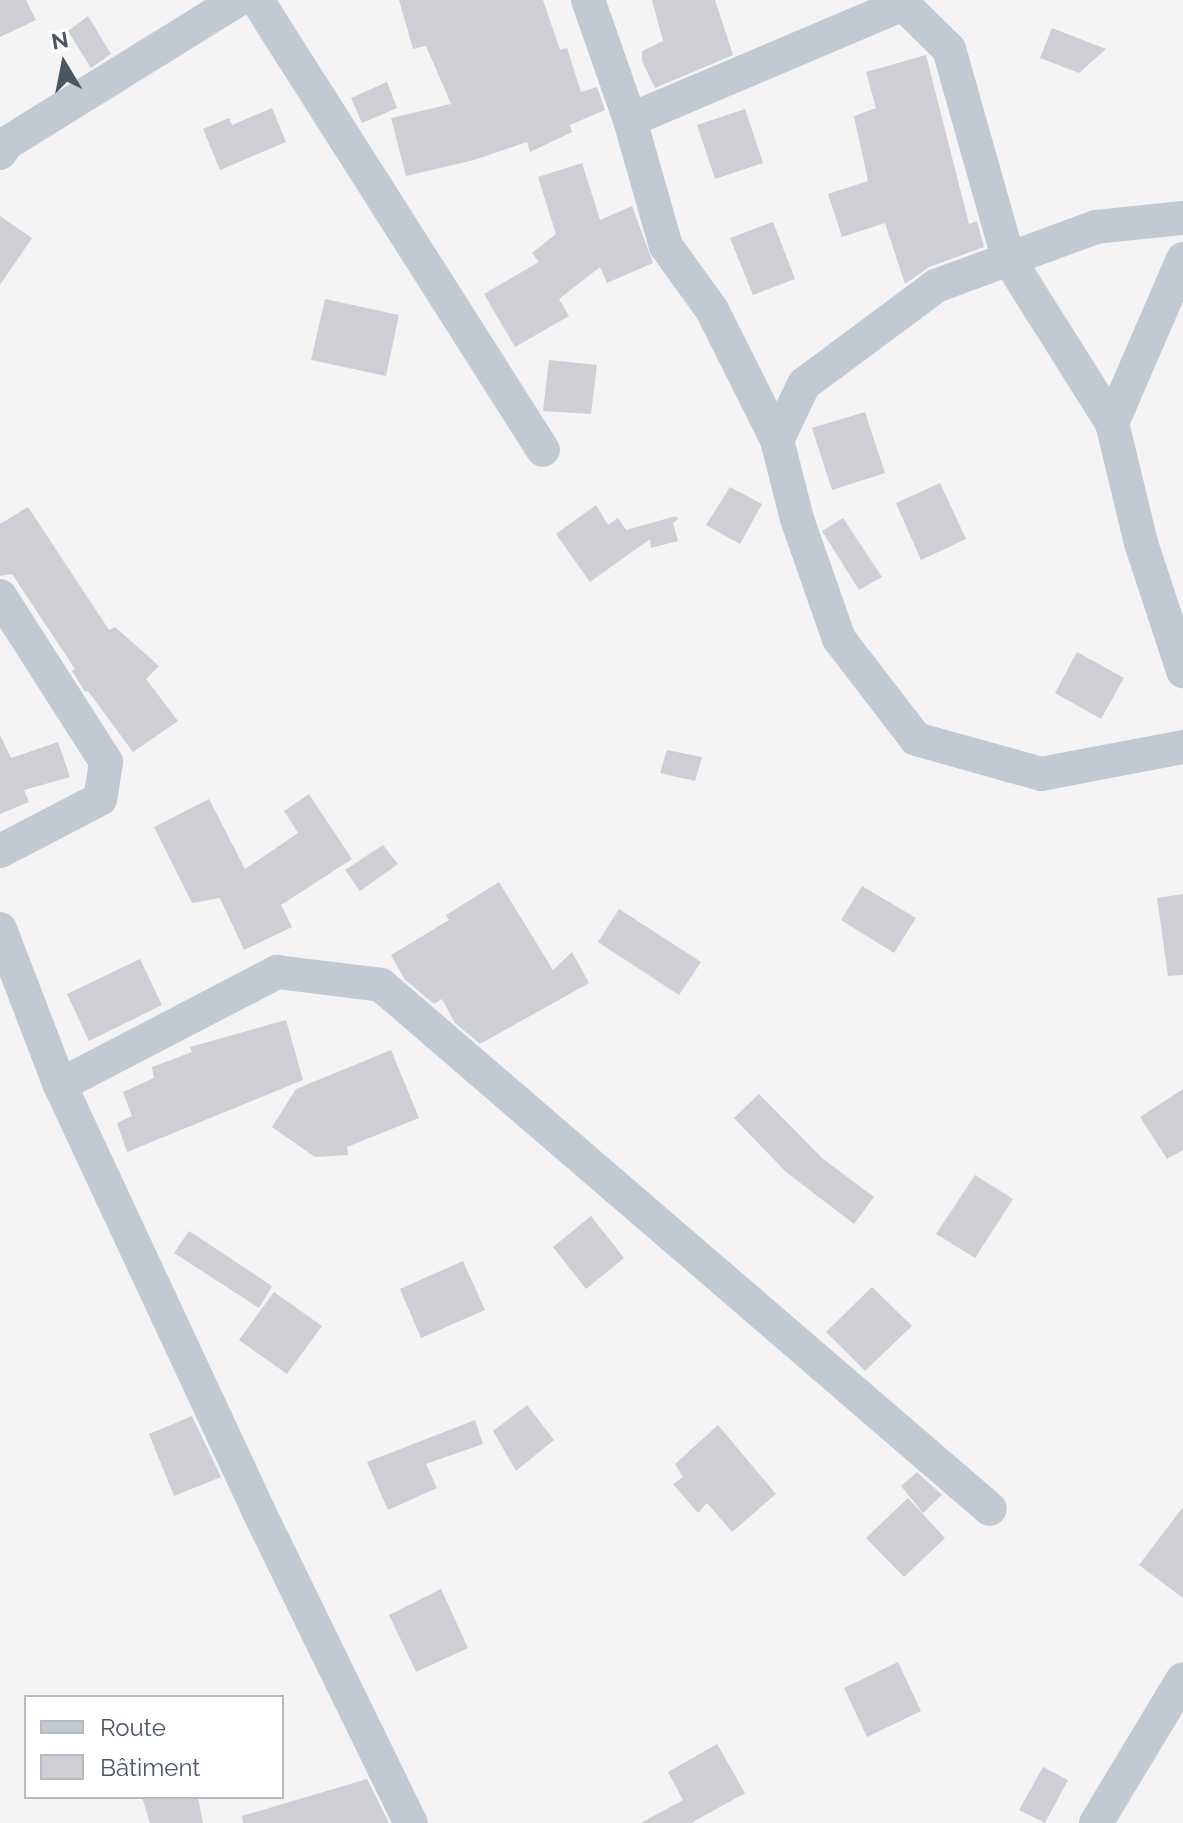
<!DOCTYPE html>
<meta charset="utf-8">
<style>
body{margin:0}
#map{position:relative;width:1183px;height:1823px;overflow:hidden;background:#f5f3f3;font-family:Raleway,sans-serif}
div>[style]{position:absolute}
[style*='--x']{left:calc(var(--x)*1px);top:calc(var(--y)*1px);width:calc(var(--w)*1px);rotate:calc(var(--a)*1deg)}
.building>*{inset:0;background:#cdcfd5}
.minor>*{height:34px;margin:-17px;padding:0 17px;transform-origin:17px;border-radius:17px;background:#c1cad2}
span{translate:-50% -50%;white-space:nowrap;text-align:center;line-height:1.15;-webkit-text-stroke:6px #fff;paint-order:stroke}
.legend{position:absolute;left:24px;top:1695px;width:260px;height:104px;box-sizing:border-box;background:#fff;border:2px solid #b7bbc0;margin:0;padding:10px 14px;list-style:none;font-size:24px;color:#4a5661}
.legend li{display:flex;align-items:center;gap:16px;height:40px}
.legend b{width:40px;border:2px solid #b7bbc0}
.north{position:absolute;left:24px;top:24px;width:80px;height:80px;-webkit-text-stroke:6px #fff;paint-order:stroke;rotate:350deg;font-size:22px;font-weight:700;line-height:32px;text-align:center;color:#4a5661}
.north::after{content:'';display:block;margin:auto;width:28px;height:36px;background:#4a5661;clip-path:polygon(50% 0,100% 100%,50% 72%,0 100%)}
</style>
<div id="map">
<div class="building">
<div style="clip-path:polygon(0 0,26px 0,36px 20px,0 37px)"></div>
<div style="clip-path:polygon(399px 0,543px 0,560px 50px,567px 48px,581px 92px,597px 87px,605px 110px,570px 125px,572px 132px,530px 152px,527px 142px,474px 160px,406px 176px,391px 118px,451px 104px,426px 46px,413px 49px)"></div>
<div style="clip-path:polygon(652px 0,715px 0,733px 55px,655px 88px,642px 61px,642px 51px,663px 41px)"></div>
<div style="clip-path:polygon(88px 16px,111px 54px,91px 68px,68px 31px)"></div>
<div style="clip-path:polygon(1052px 28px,1106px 49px,1079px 73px,1040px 58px)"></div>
<div style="clip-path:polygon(926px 55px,969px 224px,977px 221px,984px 247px,929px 267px,905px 284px,885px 223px,842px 237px,828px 194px,868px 181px,854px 116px,876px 108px,866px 72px)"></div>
<div style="clip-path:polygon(387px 82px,397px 108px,362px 123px,351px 98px)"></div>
<div style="clip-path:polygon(272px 108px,286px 142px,220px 170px,203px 129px,229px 118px,232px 125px)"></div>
<div style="clip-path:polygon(745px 109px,763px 163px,715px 179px,697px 125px)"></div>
<div style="clip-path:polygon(582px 163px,600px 220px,632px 206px,653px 263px,607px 283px,600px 267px,559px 299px,569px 316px,515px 347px,484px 294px,539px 262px,532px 253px,556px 234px,538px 177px)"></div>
<div style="clip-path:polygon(0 216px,32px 238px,0 285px)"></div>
<div style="clip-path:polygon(773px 222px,795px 279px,753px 295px,730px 238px)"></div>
<div style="clip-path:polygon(325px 299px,399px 315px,386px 376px,311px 360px)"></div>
<div style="clip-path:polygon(549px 360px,597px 365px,591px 414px,543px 411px)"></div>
<div style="clip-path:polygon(865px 412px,885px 473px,832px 490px,812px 428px)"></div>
<div style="clip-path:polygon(940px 483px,966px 539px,921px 560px,896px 503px)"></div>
<div style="clip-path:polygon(730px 487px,762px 504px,740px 544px,706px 525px)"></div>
<div style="clip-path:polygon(596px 505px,608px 525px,618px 518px,626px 530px,676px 516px,678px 519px,673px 523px,678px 541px,651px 548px,650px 539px,590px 582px,556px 534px)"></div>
<div style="clip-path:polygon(28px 507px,109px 630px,115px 627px,159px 666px,146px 679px,178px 721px,133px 752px,88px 691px,85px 692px,72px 671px,75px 669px,12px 574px,0 576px,0 524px)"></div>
<div style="clip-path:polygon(843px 518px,882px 577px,859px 590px,822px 531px)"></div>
<div style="clip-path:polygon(1077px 652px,1124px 678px,1101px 719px,1055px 693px)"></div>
<div style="clip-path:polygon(0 735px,11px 758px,58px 742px,70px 777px,24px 790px,29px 802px,0 814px)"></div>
<div style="clip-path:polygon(667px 750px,702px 757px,695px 781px,660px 773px)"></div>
<div style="clip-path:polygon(309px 794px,352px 859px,281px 905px,292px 927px,244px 950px,220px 898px,192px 903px,154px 827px,209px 799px,245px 869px,298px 833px,284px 811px)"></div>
<div style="clip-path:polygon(383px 845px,398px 864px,360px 891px,345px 870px)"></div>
<div style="clip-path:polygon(499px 882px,553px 970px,572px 952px,589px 983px,480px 1044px,455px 1023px,442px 999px,434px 1004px,405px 980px,391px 955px,449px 920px,446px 915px)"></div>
<div style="clip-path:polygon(862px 886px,916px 918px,894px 953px,841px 920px)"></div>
<div style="clip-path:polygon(1183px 894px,1183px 975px,1168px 976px,1157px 898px)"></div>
<div style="clip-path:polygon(619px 909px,701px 962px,679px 995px,598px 942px)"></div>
<div style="clip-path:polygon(140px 959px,162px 1005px,89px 1041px,67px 994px)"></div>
<div style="clip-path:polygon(286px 1020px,303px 1080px,127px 1152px,117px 1123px,132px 1116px,123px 1092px,154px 1078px,152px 1067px,192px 1052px,190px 1047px)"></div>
<div style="clip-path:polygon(391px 1050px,419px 1118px,347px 1147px,348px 1155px,315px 1157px,272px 1127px,296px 1089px)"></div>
<div style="clip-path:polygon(1183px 1089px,1183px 1150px,1167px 1159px,1140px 1117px)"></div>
<div style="clip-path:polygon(759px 1094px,822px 1158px,874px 1197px,854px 1224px,786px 1172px,734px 1118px)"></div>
<div style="clip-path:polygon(975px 1175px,1013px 1199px,975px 1258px,936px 1234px)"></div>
<div style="clip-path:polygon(591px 1216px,624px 1258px,586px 1289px,553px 1247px)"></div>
<div style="clip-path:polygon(189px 1231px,272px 1286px,259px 1308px,174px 1253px)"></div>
<div style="clip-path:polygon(463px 1261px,485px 1310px,421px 1338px,400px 1289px)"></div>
<div style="clip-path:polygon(872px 1287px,912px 1326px,865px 1371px,826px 1332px)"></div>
<div style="clip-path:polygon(274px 1292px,322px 1326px,287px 1374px,239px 1340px)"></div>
<div style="clip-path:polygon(527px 1405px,554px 1440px,516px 1471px,493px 1431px)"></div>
<div style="clip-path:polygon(192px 1416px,221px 1477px,174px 1496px,149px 1434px)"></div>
<div style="clip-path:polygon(475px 1420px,483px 1444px,426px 1464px,437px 1488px,388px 1510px,367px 1462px)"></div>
<div style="clip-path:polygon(718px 1425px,776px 1494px,732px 1532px,707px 1503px,698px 1513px,673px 1484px,683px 1477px,675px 1464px)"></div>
<div style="clip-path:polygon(917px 1472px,942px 1495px,923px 1513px,901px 1486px)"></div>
<div style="clip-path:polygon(908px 1498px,945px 1538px,904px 1577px,866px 1538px)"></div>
<div style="clip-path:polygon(1183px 1507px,1183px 1598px,1139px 1565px)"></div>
<div style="clip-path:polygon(441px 1589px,468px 1648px,416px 1672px,389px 1615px)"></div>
<div style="clip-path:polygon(898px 1662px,921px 1711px,867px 1737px,844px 1688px)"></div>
<div style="clip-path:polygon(717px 1744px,745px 1793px,691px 1823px,641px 1823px,683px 1800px,668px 1772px)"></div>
<div style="clip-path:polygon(1043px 1767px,1068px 1780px,1045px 1823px,1019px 1810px)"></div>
<div style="clip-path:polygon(367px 1779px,389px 1823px,243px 1823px,242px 1816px)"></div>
<div style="clip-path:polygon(142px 1797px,198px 1797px,203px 1823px,150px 1823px)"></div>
</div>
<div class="minor">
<div style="--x:257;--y:0;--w:533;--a:57.56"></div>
<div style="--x:588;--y:0;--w:127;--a:70.7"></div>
<div style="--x:630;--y:120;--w:131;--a:74.1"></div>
<div style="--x:666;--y:246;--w:79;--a:54.3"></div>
<div style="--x:712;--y:310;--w:145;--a:63.4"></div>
<div style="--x:903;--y:4;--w:64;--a:44.4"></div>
<div style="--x:949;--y:49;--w:217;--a:74.2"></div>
<div style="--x:1008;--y:258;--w:195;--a:57.8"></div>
<div style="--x:630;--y:120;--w:297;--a:-23"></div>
<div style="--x:903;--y:4;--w:4;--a:-104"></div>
<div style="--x:0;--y:153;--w:12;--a:-55"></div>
<div style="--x:7;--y:143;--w:272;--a:-31.8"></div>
<div style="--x:1183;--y:218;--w:87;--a:174.1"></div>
<div style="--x:1096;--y:227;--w:171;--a:159.8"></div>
<div style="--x:936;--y:286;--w:164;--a:143.4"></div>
<div style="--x:804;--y:384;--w:62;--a:115.7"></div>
<div style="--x:777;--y:440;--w:81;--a:75.8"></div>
<div style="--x:797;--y:519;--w:127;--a:70.7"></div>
<div style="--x:839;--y:639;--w:126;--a:52.4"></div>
<div style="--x:916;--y:739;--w:130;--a:15.6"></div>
<div style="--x:1041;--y:774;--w:145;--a:-10.8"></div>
<div style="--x:1183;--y:259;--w:179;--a:113.4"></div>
<div style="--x:1112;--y:423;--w:123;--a:76.4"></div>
<div style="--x:1141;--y:543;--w:135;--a:71.8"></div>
<div style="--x:0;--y:596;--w:197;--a:57.4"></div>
<div style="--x:106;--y:762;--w:37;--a:99"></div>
<div style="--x:100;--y:799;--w:113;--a:152.5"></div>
<div style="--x:0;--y:929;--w:167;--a:69"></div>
<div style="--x:60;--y:1085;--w:471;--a:65"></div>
<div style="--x:259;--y:1512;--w:346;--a:64"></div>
<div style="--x:60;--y:1085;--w:245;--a:-27.5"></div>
<div style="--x:277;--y:972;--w:105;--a:7.1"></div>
<div style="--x:381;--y:985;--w:803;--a:40.71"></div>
<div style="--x:1096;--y:1823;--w:168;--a:-58.9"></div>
</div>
<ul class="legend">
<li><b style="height:10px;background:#c1cad2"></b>Route</li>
<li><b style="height:22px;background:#cdcfd5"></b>Bâtiment</li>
</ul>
<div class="north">N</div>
</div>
